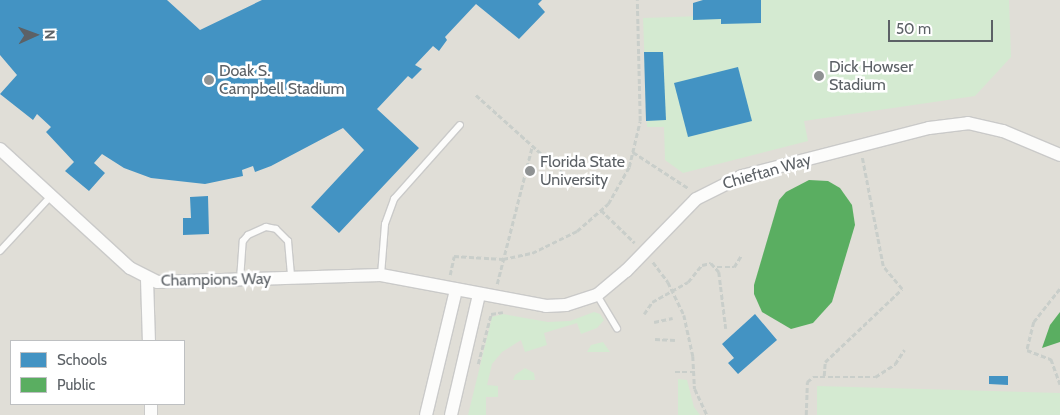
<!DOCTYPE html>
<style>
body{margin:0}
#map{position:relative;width:1060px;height:415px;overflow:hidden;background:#edece7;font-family:Cabin,sans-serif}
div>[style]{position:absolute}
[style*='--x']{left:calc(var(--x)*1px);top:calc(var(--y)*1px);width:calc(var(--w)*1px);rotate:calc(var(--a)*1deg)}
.education>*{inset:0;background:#e0ded7}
.green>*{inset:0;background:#d4ead1}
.schools>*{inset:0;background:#4393c3}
.public>*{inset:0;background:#5aae61}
.path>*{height:2.5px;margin-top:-1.25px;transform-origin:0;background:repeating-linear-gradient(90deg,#c9ceca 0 5px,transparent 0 7.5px)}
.roads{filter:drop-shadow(1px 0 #cacac9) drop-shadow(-1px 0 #cacac9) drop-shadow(0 1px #cacac9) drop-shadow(0 -1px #cacac9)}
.service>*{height:6px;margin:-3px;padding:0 3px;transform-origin:3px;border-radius:3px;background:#fcfcfb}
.minor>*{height:12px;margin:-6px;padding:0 6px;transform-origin:6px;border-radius:6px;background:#fcfcfb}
.dots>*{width:14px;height:14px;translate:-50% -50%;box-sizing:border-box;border:2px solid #fff;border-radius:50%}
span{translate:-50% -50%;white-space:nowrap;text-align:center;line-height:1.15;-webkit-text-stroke:5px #fff;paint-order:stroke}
.poi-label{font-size:16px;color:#5c6166}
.left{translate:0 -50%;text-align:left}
.street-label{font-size:16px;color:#5c6166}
.legend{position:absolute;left:10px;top:340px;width:175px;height:65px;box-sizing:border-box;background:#fff;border:1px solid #bec0c2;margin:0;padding:6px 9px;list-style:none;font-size:15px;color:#5c6166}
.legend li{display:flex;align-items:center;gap:10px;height:25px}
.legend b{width:25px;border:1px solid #bec0c2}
.north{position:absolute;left:10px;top:10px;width:50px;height:50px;-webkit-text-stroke:4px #fff;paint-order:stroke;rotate:88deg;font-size:14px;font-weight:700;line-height:20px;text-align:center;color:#5c6166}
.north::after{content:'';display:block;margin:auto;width:18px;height:22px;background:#5c6166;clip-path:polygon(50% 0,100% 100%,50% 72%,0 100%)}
.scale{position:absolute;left:888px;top:20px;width:105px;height:22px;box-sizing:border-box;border:2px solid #5c6166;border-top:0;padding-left:6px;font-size:15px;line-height:18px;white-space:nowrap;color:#5c6166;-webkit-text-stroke:4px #fff;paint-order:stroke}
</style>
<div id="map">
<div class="education">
<div style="clip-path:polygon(evenodd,0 0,1060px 0,1060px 415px,0 415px,0 0,11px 341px,184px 341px,184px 404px,11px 404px,11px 341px)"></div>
</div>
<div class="green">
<div style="clip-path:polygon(702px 0,1009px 0,1011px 57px,975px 96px,804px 121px,808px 141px,683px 173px,665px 160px,664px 127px,647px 127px,643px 18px,702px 16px)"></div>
<div style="clip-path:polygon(594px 312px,600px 314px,604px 320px,597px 328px,581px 334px,577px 323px,544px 333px,547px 345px,525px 352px,521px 340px,502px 352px,492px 364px,487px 385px,498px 386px,498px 397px,486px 397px,486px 415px,468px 415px,492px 317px,503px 314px,548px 322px,570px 321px)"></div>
<div style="clip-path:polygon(603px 342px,610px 352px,587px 352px,591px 345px)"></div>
<div style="clip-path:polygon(525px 368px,534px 373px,535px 380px,513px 380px,515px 375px)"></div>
<div style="clip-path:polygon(678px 379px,687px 380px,694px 407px,700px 415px,678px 415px)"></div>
<div style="clip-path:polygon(817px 386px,1060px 393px,1060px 415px,817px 415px)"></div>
</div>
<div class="schools">
<div style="clip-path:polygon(0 0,167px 0,200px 30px,262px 0,542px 0,538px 4px,545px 12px,519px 39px,476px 4px,445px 37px,447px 40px,439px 51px,433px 46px,415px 65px,422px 69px,412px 79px,408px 76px,377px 109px,419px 148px,339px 233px,311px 207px,364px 150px,343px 128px,271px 166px,255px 172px,253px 166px,242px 170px,243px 176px,205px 184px,151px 178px,124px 168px,102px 154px,94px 163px,105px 173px,89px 191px,65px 171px,74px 162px,46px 132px,51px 127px,37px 114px,33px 120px,0 94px,17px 75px,0 55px)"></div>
<div style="clip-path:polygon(703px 0,761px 0,761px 23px,721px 24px,721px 19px,693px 20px,693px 3px)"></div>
<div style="clip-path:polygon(644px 52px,663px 52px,666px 120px,646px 121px)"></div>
<div style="clip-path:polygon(738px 67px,752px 121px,688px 137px,674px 83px)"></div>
<div style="clip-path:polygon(208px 196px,209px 234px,183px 235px,183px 218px,191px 218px,190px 197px)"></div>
<div style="clip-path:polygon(755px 314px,777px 340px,738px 374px,728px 363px,734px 358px,722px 344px)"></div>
<div style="clip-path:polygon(989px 376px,1008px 376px,1008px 385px,989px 384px)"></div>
</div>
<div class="public">
<div style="clip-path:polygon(809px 180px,828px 181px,840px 188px,852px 205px,855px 225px,832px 302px,813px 323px,791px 329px,762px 312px,754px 294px,754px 285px,779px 200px,786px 192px)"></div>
<div style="clip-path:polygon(1060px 312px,1060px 342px,1042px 348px,1050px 325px)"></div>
</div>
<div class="path">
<div style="--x:476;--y:95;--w:129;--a:41.9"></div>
<div style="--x:633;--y:152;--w:66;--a:33.2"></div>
<div style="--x:601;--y:210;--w:47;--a:44.1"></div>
<div style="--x:653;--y:262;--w:25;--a:53"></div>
<div style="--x:668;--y:282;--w:37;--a:64"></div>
<div style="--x:684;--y:315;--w:42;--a:77.6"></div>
<div style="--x:693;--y:356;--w:33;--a:87"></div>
<div style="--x:695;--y:389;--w:29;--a:65"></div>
<div style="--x:717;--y:267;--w:17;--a:0"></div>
<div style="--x:734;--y:267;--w:13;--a:-58"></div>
<div style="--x:450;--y:275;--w:19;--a:-78"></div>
<div style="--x:454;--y:256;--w:49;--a:3.5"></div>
<div style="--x:503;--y:259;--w:30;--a:-12"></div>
<div style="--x:532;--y:253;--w:50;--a:-26.1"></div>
<div style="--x:577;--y:231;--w:41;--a:-41.1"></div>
<div style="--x:608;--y:204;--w:43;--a:-60.4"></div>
<div style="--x:629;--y:167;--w:47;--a:-76.6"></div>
<div style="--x:640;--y:121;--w:121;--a:-91.4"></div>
<div style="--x:497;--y:284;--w:141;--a:-75.7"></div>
<div style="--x:1060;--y:289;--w:42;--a:128.2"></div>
<div style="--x:1034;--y:322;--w:29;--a:104"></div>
<div style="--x:1027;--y:350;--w:26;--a:21"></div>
<div style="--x:1051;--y:359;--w:27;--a:70"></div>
<div style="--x:644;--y:314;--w:14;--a:-56"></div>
<div style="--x:652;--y:302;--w:41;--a:-29.1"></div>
<div style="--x:688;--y:282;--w:22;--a:-51"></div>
<div style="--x:702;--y:265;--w:9;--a:-13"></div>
<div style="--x:711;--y:263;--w:12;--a:48"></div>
<div style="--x:719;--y:272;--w:57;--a:83"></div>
<div style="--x:654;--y:322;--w:19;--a:-12"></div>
<div style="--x:655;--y:339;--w:20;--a:3"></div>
<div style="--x:478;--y:364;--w:52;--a:-75.4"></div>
<div style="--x:491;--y:314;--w:12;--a:-9"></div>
<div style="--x:675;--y:372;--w:19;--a:0"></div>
<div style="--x:824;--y:376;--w:14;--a:-86"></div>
<div style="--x:825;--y:362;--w:106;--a:-43.5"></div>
<div style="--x:902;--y:289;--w:30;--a:-130"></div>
<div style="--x:883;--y:266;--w:111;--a:-100.9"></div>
<div style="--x:806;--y:415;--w:33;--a:-88"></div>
<div style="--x:807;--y:382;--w:8;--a:-40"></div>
<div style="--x:813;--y:377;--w:62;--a:0"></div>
<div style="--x:875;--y:377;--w:24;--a:-33"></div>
<div style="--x:895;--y:364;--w:17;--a:-57"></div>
</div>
<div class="roads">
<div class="service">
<div style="--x:0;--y:251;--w:75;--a:-47.2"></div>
<div style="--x:381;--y:275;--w:51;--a:-85.5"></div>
<div style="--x:385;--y:224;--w:27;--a:-70"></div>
<div style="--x:394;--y:199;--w:99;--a:-48.3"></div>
<div style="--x:240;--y:280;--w:39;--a:-86"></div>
<div style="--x:243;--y:241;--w:8;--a:-50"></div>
<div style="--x:248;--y:235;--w:20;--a:-24"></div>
<div style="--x:266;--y:227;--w:10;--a:11"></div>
<div style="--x:276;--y:229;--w:17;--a:45"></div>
<div style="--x:288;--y:241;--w:38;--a:85"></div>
<div style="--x:597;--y:295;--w:39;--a:59"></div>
</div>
<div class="minor">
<div style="--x:0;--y:149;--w:176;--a:42.5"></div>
<div style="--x:130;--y:268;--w:30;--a:27"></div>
<div style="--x:157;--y:282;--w:224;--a:-1.8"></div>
<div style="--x:381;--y:275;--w:168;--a:10.6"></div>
<div style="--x:546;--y:306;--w:20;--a:-3"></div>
<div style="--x:566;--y:305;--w:33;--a:-18"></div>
<div style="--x:597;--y:295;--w:38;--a:-40"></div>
<div style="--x:626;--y:271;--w:100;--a:-45.8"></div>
<div style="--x:696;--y:199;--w:51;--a:-26.6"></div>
<div style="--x:742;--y:176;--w:193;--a:-14.4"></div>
<div style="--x:929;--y:128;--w:39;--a:-7"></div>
<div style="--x:968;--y:123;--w:36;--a:13"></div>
<div style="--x:1003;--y:131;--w:62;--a:22.8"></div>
<div style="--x:147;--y:279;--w:62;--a:88.2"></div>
<div style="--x:151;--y:404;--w:11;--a:90"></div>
<div style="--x:426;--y:415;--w:129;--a:-76.5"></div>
<div style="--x:451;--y:415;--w:123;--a:-76.9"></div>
</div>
</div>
<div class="dots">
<div style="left:819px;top:76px;background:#8f9293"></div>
<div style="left:209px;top:80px;background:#8f9293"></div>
<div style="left:530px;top:171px;background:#8f9293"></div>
</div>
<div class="poi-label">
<span class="left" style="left:829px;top:76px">Dick Howser<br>Stadium</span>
<span class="left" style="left:219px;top:80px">Doak S.<br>Campbell Stadium</span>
<span class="left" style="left:540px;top:171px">Florida State<br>University</span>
</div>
<div class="street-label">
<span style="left:767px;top:172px;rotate:-16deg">Chieftan Way</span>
<span style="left:216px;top:280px;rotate:-1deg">Champions Way</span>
</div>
<ul class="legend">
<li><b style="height:14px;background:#4393c3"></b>Schools</li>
<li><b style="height:14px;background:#5aae61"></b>Public</li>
</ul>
<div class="north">N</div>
<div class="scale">50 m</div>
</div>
